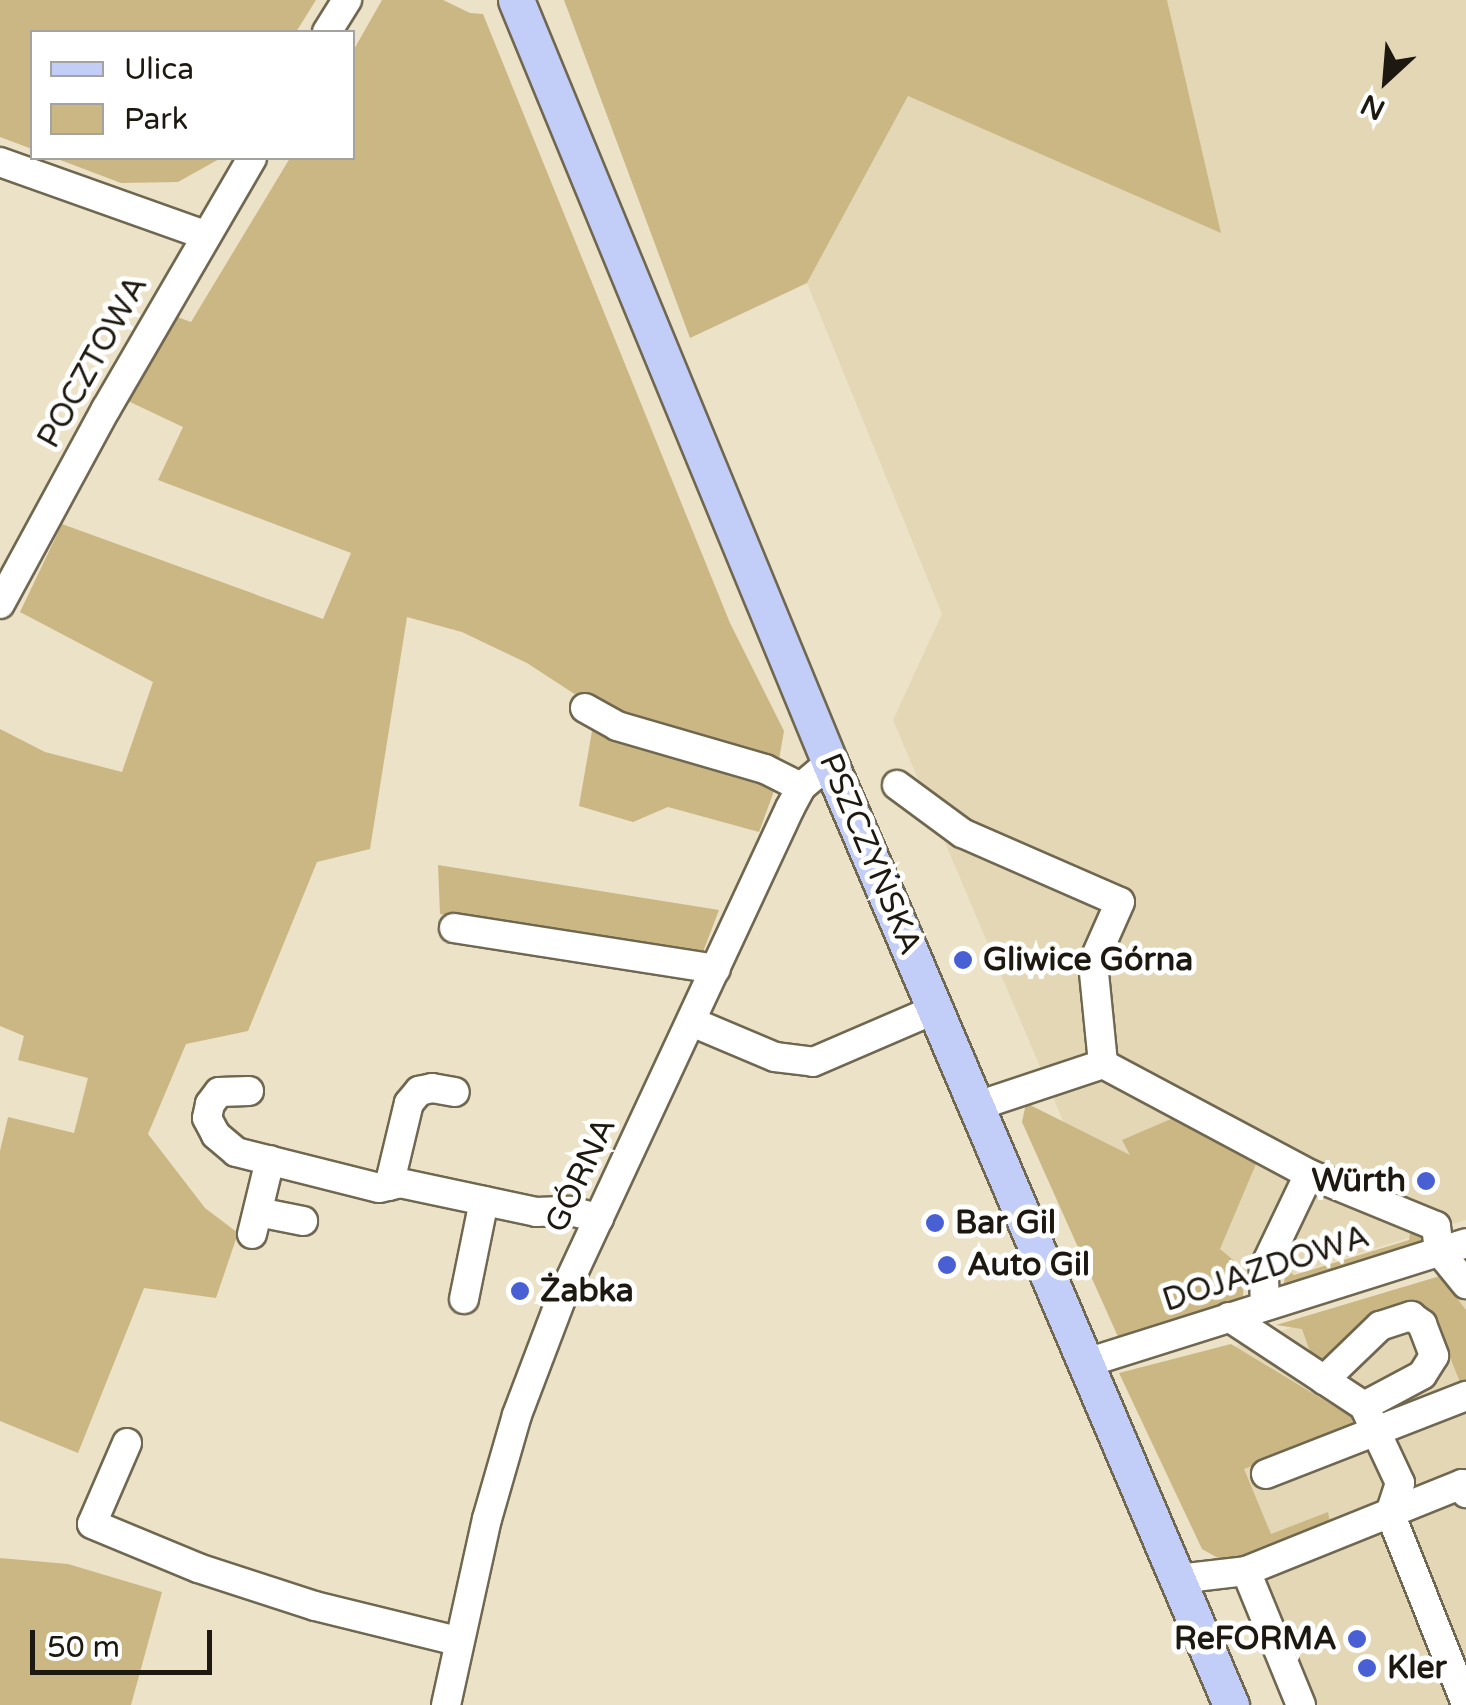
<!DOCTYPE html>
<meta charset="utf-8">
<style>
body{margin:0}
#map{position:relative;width:1466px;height:1705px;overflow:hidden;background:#ece2c8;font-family:"Varela Round",sans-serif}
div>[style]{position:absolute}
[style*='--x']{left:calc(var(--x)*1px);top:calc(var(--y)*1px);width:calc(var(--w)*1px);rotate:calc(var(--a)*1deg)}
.built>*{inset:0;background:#e4d7b6}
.green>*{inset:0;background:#cbb783}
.roads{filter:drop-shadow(2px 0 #706750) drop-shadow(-2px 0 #706750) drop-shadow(0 2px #706750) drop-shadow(0 -2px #706750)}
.minor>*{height:28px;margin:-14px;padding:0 14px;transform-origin:14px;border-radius:14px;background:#fff}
.major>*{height:35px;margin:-17.5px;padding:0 17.5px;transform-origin:17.5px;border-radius:17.5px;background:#c2cef7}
.dots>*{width:28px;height:28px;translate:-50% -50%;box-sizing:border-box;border:5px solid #fff;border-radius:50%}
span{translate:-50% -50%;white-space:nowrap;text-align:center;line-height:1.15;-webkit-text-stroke:10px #fff;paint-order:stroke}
.street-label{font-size:32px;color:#1d1910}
.poi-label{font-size:32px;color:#1d1910;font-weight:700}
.left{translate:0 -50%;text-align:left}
.right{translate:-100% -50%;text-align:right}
.legend{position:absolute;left:30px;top:30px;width:325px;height:130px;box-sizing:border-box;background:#fff;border:2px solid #a5a39f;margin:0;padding:12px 18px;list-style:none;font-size:30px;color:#1d1910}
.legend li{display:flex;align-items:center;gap:20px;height:50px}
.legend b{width:50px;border:2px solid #a5a39f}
.north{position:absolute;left:1336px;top:30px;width:100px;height:100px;-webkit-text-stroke:8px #fff;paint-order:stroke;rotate:206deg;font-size:28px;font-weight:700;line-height:40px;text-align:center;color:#1d1910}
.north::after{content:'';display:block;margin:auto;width:35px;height:45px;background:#1d1910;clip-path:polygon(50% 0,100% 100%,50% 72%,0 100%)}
.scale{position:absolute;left:30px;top:1630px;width:182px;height:45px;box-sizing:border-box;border:5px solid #1d1910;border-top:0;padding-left:12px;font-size:30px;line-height:35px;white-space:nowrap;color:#1d1910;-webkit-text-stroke:8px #fff;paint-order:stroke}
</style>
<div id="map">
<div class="built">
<div style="clip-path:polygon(1167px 0,1466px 0,1466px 1220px,1147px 1319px,893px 720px,942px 614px,807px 283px,908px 96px,1220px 232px)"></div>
<div style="clip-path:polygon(1466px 1270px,1466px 1705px,1311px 1705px,1168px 1368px)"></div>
</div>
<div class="green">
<div style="clip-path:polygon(0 0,316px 0,296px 32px,32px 32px,32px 149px,0 137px)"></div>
<div style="clip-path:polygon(382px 0,443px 0,470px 13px,483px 14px,730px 623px,784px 731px,773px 794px,759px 832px,668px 807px,633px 822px,579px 806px,596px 708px,527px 663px,462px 632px,407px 617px,370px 849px,317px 862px,248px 1031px,186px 1044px,148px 1134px,205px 1208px,238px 1233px,216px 1298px,144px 1288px,78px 1453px,0 1421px,0 1151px,8px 1117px,74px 1133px,88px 1078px,18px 1060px,24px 1036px,0 1026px,0 729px,45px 752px,122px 772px,153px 682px,20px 612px,62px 524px,323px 619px,351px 553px,158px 480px,183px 427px,128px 401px,172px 315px,191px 322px,290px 158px,352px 158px,353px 51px)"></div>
<div style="clip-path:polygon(564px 0,1167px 0,1221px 233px,908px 96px,807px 283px,690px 338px)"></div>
<div style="clip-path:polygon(55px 158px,221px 158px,178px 182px,121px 183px)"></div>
<div style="clip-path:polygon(438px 865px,719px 910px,703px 952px,440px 914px)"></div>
<div style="clip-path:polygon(1026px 1103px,1130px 1155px,1122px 1140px,1171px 1119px,1256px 1164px,1220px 1249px,1244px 1269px,1243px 1300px,1119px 1339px,1022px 1122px)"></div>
<div style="clip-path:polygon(1424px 1222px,1425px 1244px,1283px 1290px,1286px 1269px,1294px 1275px,1409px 1240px,1412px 1223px)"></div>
<div style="clip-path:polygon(1440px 1276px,1466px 1310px,1466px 1386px,1385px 1415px,1460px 1382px,1436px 1323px,1411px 1307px,1325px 1362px,1312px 1357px,1302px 1329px,1276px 1325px)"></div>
<div style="clip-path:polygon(1231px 1344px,1352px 1417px,1353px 1427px,1244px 1469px,1271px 1534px,1328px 1512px,1331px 1528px,1232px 1566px,1202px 1549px,1119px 1373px)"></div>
<div style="clip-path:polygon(0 1558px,68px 1564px,162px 1592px,131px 1705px,0 1705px)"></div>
</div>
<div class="roads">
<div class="minor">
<div style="--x:327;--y:32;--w:38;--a:-58"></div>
<div style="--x:0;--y:162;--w:218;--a:19.6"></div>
<div style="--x:0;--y:604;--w:222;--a:-61.5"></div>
<div style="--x:106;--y:409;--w:290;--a:-59.8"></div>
<div style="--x:585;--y:708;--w:37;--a:29"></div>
<div style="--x:617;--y:726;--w:154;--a:16.2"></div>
<div style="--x:765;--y:769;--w:40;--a:26.6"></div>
<div style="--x:897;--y:785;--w:81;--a:36.4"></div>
<div style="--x:962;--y:833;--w:172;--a:23.6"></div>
<div style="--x:1120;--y:902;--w:67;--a:113.9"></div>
<div style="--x:1093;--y:963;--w:101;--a:84.3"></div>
<div style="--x:454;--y:928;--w:265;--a:8.9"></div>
<div style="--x:692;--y:1022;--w:90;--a:22.9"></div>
<div style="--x:775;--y:1057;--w:38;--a:7"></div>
<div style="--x:813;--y:1062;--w:134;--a:-23.3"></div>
<div style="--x:249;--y:1091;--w:30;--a:178"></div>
<div style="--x:219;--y:1092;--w:15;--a:127"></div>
<div style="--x:210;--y:1104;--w:14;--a:102"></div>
<div style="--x:207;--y:1118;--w:19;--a:62"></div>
<div style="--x:216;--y:1135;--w:26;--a:40"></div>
<div style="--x:236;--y:1152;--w:147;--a:14.1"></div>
<div style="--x:379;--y:1188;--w:22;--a:-13"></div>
<div style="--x:400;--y:1183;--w:139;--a:12"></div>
<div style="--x:536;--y:1212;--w:34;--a:-2"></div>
<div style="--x:570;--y:1211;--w:30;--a:14"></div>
<div style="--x:977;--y:1106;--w:133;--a:-18.4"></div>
<div style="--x:1103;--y:1064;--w:234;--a:28.1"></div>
<div style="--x:389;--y:1186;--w:85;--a:-76.5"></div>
<div style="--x:409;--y:1103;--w:16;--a:-50"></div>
<div style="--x:419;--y:1091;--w:13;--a:-13"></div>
<div style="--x:432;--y:1088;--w:23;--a:10"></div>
<div style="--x:258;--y:1212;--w:46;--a:11.3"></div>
<div style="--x:252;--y:1234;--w:76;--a:-76.3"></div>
<div style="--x:464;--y:1299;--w:100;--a:-78.5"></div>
<div style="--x:1265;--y:1306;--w:38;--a:-92"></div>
<div style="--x:1264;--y:1268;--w:104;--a:-64.4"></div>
<div style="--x:1309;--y:1174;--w:137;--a:22.3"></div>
<div style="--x:1436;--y:1226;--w:25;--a:83"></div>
<div style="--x:1439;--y:1251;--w:43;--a:50.7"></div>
<div style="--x:1229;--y:1317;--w:162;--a:33.4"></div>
<div style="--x:1364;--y:1406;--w:85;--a:64.9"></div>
<div style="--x:1400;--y:1483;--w:32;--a:108"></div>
<div style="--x:1390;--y:1513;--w:206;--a:68.3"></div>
<div style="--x:1086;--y:1363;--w:398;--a:-17.5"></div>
<div style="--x:1324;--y:1380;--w:78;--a:-44"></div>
<div style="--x:1380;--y:1326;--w:33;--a:-18"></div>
<div style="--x:1411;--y:1316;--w:14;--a:36"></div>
<div style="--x:1422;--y:1324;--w:34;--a:69"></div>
<div style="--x:1434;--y:1356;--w:22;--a:122"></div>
<div style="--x:1422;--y:1375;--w:66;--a:151.9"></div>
<div style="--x:127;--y:1443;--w:88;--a:113.4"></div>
<div style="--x:92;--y:1524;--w:115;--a:22.5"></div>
<div style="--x:198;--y:1568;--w:123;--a:18"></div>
<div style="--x:315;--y:1606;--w:146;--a:13.8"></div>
<div style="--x:1266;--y:1474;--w:215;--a:-21.3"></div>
<div style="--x:1246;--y:1571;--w:145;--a:67.7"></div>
<div style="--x:1178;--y:1579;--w:68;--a:-6.7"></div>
<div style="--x:1246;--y:1571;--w:233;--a:-21.9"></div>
<div style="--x:1462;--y:1484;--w:10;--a:66"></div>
<div style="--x:446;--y:1705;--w:190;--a:-77.6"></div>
<div style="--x:487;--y:1519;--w:108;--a:-73.9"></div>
<div style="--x:517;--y:1415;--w:124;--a:-69.2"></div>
<div style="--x:561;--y:1299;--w:542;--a:-65"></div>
<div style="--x:790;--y:808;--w:24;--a:-62"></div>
<div style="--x:801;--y:787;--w:38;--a:-40"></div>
</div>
<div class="major">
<div style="--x:516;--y:0;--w:825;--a:67.63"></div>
<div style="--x:830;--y:763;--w:1024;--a:66.94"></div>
</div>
</div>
<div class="dots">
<div style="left:963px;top:960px;background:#4960d5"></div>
<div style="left:1426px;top:1181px;background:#4960d5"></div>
<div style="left:935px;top:1223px;background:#4960d5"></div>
<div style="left:947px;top:1265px;background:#4960d5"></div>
<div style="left:520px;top:1291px;background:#4960d5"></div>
<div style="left:1357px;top:1639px;background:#4960d5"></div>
<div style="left:1367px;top:1668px;background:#4960d5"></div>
</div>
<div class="street-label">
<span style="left:93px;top:362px;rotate:-61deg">POCZTOWA</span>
<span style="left:870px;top:854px;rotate:67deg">PSZCZYŃSKA</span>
<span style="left:581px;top:1175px;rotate:-65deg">GÓRNA</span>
<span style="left:1266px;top:1269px;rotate:-18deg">DOJAZDOWA</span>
</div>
<div class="poi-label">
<span class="left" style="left:983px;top:960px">Gliwice Górna</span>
<span class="right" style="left:1406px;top:1181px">Würth</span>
<span class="left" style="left:955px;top:1223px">Bar Gil</span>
<span class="left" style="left:967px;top:1265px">Auto Gil</span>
<span class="left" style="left:540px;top:1291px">Żabka</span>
<span class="right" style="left:1337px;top:1639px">ReFORMA</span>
<span class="left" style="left:1387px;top:1668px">Kler</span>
</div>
<ul class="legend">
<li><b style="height:12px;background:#c2cef7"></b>Ulica</li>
<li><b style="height:28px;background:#cbb783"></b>Park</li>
</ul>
<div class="north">N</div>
<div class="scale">50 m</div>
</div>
